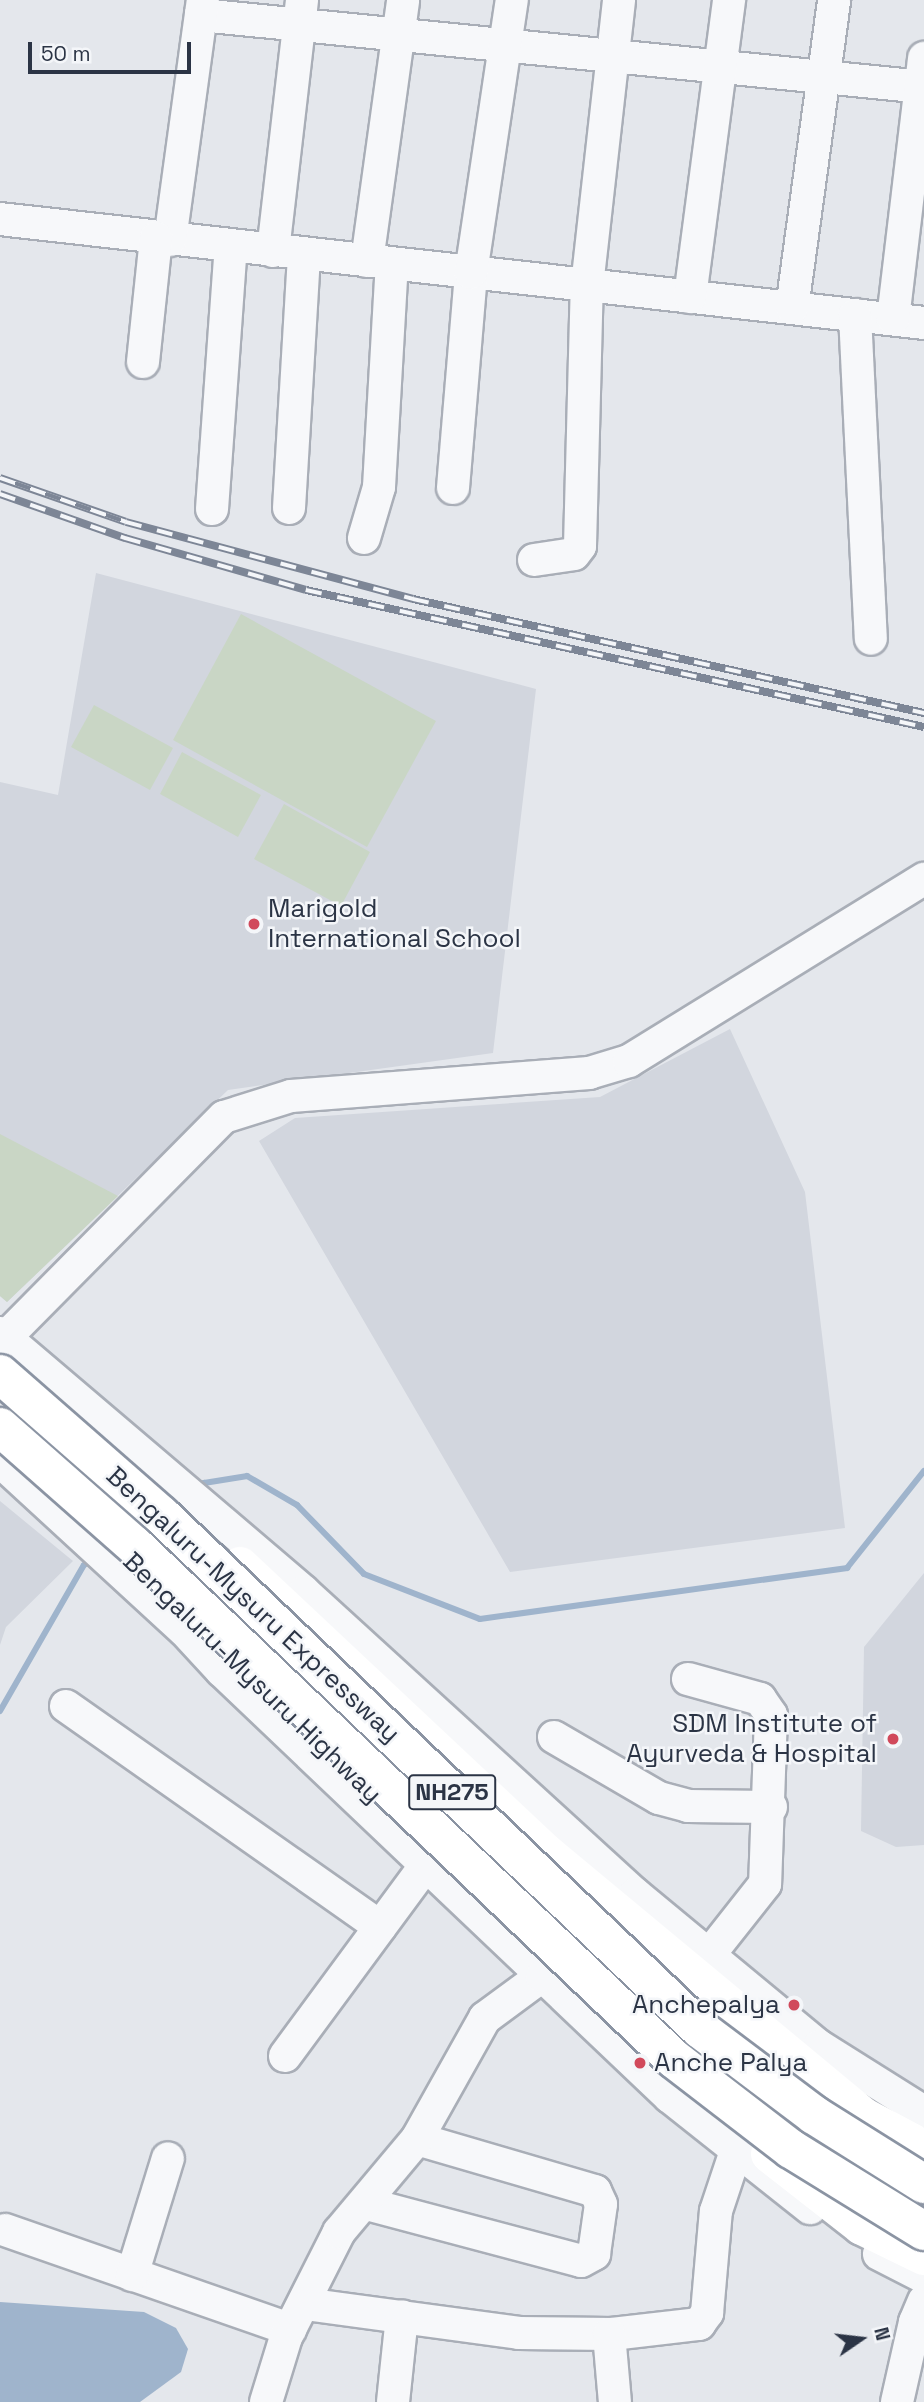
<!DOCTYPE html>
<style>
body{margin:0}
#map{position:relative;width:924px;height:2402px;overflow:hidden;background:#e4e7ec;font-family:"Space Grotesk",sans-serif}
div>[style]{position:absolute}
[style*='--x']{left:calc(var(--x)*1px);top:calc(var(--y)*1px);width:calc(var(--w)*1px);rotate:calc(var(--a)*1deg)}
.built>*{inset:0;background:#d2d6de}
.green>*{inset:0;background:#c9d6c5}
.water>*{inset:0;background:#9fb4cc}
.stream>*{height:6px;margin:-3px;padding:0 3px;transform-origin:3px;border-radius:3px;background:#9fb4cc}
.roads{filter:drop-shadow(2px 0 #a9aeb7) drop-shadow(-2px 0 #a9aeb7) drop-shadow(0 2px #a9aeb7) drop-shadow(0 -2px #a9aeb7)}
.minor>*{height:32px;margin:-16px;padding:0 16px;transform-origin:16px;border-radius:16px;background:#f7f8fa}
.highway>*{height:38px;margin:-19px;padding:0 19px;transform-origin:19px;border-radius:19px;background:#fff}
.rail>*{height:8px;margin-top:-4px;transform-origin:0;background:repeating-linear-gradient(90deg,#f4f6f9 0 16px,#7d8696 0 32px);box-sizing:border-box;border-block:2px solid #7d8696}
.bridges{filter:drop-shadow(2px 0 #8b94a3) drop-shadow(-2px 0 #8b94a3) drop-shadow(0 2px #8b94a3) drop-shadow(0 -2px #8b94a3)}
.highway-bridge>*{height:38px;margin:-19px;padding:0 19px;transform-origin:19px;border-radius:19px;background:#fff}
.dots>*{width:19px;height:19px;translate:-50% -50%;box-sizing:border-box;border:4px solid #f4f6f9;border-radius:50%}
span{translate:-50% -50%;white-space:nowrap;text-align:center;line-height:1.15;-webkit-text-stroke:5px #f4f6f9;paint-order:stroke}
.shield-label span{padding:2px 5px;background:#f4f6f9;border:2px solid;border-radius:5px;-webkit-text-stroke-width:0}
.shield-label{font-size:24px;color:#2b3445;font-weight:700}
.poi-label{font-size:26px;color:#2b3445}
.left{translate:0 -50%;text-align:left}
.right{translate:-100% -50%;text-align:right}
.street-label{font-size:26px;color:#2b3445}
.north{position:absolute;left:826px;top:2304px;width:70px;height:70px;-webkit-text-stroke:5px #f4f6f9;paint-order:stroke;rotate:76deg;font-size:19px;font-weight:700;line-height:28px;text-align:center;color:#2b3445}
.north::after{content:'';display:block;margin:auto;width:24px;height:32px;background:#2b3445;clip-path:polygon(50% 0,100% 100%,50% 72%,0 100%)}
.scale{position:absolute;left:28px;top:42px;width:163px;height:32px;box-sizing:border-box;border:4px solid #2b3445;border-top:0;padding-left:9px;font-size:21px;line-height:24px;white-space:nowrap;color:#2b3445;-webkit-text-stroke:5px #f4f6f9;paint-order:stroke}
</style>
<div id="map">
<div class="built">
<div style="clip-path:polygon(96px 573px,536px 689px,493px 1053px,228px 1090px,7px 1302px,0 1296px,0 782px,58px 795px)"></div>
<div style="clip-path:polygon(730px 1029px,805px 1192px,845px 1528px,510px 1572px,259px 1141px,295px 1118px,600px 1097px)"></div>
<div style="clip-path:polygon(0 1501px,73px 1561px,6px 1627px,0 1645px)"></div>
<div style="clip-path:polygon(924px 1573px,924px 1845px,896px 1847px,861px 1831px,864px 1647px)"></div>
</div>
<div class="green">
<div style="clip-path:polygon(241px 614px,436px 721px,367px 847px,173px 740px)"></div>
<div style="clip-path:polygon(94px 705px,173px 748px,150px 790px,71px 747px)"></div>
<div style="clip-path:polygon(182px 752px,261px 795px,238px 837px,160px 794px)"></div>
<div style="clip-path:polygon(284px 804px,370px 852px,341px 906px,254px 859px)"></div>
<div style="clip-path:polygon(0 1134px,118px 1196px,7px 1302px,0 1296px)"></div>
</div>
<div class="water">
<div style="clip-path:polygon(0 2302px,144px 2312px,176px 2328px,188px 2349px,181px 2372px,140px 2402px,0 2402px)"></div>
</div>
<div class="stream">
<div style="--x:195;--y:1489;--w:11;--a:-34"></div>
<div style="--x:204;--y:1483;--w:44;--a:-9.2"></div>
<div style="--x:247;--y:1476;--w:58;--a:30.1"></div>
<div style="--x:297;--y:1505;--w:96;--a:45.8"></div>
<div style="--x:364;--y:1574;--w:124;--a:21.2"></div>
<div style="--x:480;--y:1619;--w:371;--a:-7.9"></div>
<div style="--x:847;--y:1568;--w:124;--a:-51.6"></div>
<div style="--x:0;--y:1711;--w:168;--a:-60.1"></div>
<div style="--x:84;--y:1565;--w:12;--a:-31"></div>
</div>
<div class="roads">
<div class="minor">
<div style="--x:201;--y:15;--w:727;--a:5.69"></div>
<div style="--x:0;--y:219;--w:930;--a:6.42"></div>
<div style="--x:170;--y:240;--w:242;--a:-82.2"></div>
<div style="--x:273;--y:251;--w:253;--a:-83.4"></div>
<div style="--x:367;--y:261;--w:263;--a:-82.1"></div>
<div style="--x:690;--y:297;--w:300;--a:-82.5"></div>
<div style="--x:792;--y:308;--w:311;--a:-82.2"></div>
<div style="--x:855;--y:315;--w:324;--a:87.2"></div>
<div style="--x:893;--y:319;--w:263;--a:-83.2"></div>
<div style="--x:143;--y:362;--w:125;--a:-84"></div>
<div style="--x:453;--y:488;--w:216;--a:-85.2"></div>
<div style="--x:471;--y:273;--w:276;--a:-81.5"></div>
<div style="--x:289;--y:508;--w:254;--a:-86.6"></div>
<div style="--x:212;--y:509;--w:264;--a:-85.9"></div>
<div style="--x:364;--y:538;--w:53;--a:-73.6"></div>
<div style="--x:379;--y:487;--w:223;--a:-86.7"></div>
<div style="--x:534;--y:560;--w:40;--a:-8.5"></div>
<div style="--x:574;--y:554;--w:10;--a:-53"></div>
<div style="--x:580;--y:546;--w:260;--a:-88.5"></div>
<div style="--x:587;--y:286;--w:288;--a:-83.6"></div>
<div style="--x:0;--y:1333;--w:399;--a:40.4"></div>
<div style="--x:304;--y:1592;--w:448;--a:42.4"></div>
<div style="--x:635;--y:1894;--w:239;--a:39.6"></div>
<div style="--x:819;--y:2046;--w:124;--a:32.2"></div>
<div style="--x:0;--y:1343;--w:318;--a:-45.3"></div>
<div style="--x:224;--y:1117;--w:70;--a:-17.4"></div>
<div style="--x:291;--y:1096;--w:299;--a:-4.4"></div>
<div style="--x:589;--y:1073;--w:42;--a:-16.7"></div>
<div style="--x:629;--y:1061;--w:347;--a:-31.7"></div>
<div style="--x:0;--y:1461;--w:250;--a:42.6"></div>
<div style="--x:184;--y:1630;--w:56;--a:47.2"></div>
<div style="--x:222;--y:1671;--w:618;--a:43.56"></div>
<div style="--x:670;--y:2097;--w:179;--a:38.4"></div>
<div style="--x:688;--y:1679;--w:75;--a:15.5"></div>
<div style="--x:760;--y:1699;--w:19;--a:55"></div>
<div style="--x:771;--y:1715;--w:169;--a:92"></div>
<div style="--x:765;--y:1884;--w:90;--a:128.3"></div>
<div style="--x:66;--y:1706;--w:384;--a:35.1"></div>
<div style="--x:554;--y:1737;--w:121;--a:30.2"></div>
<div style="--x:659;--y:1798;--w:30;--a:15"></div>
<div style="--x:688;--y:1806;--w:83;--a:0.7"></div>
<div style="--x:285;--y:2056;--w:251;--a:-53.6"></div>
<div style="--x:367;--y:2204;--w:221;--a:14.9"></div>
<div style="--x:581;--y:2261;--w:15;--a:-28"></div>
<div style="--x:594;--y:2254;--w:50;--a:-82"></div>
<div style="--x:601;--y:2204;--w:14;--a:-115"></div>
<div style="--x:595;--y:2191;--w:185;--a:-163.7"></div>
<div style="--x:5;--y:2230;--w:302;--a:19.2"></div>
<div style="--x:879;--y:2254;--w:51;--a:27.1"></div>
<div style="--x:132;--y:2275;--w:122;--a:-72.9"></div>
<div style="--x:305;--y:2304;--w:216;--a:7.7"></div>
<div style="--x:519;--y:2333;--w:93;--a:0.6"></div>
<div style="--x:612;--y:2334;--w:88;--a:-6.6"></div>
<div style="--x:699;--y:2324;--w:14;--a:-54"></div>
<div style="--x:707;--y:2313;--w:102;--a:-85"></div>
<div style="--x:716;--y:2211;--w:63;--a:-71.6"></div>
<div style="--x:609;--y:2334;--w:68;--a:85"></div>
<div style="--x:266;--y:2402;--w:68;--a:-72.9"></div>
<div style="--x:286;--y:2337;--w:118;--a:-63.2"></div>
<div style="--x:339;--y:2232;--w:121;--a:-50"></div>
<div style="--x:417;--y:2139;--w:139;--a:-60.7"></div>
<div style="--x:485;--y:2018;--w:71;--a:-36.4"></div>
<div style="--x:542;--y:1976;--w:95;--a:-41.6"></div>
<div style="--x:393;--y:2402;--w:86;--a:-84"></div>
<div style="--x:897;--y:2402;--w:82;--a:-77.3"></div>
<div style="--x:915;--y:2322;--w:23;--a:-67"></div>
</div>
<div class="highway">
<div style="--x:240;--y:1566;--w:421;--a:43.2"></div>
<div style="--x:547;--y:1854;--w:412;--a:39.7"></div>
<div style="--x:864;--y:2117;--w:68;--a:28.1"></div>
<div style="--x:770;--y:2154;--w:117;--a:38"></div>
<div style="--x:862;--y:2226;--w:69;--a:25.8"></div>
</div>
</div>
<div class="rail">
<div style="--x:0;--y:478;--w:133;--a:19.2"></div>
<div style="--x:126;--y:522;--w:297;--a:15"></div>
<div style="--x:413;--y:599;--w:524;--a:12.58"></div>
<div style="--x:0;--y:494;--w:133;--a:19.4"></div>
<div style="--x:125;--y:538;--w:188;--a:16"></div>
<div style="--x:306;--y:590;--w:633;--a:12.5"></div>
</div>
<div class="bridges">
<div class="highway-bridge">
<div style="--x:0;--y:1374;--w:214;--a:41.2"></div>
<div style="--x:161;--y:1515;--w:745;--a:43.64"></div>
<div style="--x:700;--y:2029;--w:143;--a:37"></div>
<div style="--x:814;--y:2115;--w:130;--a:32.1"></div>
<div style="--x:0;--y:1427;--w:179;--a:41.4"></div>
<div style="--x:134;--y:1545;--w:746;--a:43.59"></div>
<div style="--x:674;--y:2059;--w:148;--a:37.6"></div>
<div style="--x:791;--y:2149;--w:156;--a:31.7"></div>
</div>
</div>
<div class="dots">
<div style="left:254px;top:924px;background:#d1495b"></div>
<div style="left:893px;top:1739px;background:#d1495b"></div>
<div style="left:794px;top:2005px;background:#d1495b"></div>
<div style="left:640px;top:2063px;background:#d1495b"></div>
</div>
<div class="shield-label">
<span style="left:452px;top:1792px">NH275</span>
</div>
<div class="poi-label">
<span class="left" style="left:268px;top:924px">Marigold<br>International School</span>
<span class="right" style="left:877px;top:1739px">SDM Institute of<br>Ayurveda &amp; Hospital</span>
<span class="right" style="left:780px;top:2005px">Anchepalya</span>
<span class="left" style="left:654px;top:2063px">Anche Palya</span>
</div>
<div class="street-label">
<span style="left:253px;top:1605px;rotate:43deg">Bengaluru-Mysuru Expressway</span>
<span style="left:252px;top:1678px;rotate:44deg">Bengaluru-Mysuru Highway</span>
</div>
<div class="north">N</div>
<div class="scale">50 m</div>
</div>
